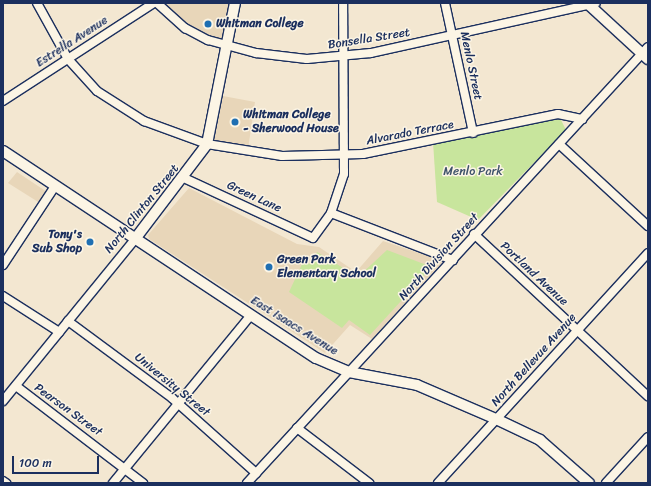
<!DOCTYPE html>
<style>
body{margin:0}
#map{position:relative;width:651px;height:486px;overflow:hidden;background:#f3e7d1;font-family:Sriracha,sans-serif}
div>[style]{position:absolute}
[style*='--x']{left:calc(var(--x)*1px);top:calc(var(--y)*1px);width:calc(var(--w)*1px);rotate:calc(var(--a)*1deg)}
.built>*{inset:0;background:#e8d6b9}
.green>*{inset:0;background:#c8e59d}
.roads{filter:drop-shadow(1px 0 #1b2f5e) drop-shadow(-1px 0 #1b2f5e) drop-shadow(0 1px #1b2f5e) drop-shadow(0 -1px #1b2f5e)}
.minor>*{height:8px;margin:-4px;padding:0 4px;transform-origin:4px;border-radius:4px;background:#fcf5e5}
.major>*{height:10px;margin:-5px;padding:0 5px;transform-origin:5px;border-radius:5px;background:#fcf5e5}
.dots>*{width:11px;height:11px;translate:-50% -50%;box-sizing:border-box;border:2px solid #fcf5e5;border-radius:50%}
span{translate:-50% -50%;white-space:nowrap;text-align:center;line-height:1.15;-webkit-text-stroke:3px #fcf5e5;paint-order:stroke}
.poi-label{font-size:12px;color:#1b2f5e;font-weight:700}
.left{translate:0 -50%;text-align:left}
.right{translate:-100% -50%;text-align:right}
.street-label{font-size:12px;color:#1b2f5e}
.park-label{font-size:12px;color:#3e536b}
.frame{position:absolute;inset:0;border:4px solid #1b2f5e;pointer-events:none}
.scale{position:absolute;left:12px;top:456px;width:87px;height:18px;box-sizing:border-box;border:2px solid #1b2f5e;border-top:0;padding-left:5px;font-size:12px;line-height:14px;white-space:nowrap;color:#1b2f5e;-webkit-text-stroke:3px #fcf5e5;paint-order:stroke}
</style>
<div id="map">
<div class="built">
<div style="clip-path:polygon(150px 3px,232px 3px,225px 44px)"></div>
<div style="clip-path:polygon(223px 96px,255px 102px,248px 149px,214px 141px)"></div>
<div style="clip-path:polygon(17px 172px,50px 194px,43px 205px,8px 183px)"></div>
<div style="clip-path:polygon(189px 188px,297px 244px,319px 247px,356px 272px,383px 241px,443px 261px,372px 339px,350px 325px,325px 353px,149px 239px,148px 235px)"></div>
</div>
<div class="green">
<div style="clip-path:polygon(558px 114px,566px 130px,478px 220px,437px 202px,433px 142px)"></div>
<div style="clip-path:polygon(387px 250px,432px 267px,370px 335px,349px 320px,342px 328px,289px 292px,303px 262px,311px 264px,317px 252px,358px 277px)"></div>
</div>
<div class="roads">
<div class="minor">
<div style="--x:37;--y:3;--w:64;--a:61"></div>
<div style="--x:68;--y:59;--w:43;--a:47.8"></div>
<div style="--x:97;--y:91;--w:56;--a:32.6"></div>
<div style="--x:144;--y:121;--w:67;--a:20.1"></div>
<div style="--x:207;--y:144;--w:76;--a:9.1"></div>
<div style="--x:282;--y:156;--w:81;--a:-1.4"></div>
<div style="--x:363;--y:154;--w:199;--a:-11.6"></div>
<div style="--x:558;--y:114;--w:25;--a:12"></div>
<div style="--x:157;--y:3;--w:38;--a:42"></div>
<div style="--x:185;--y:28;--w:26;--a:28"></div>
<div style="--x:208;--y:40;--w:50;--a:15.2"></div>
<div style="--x:256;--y:53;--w:51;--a:6.7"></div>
<div style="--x:307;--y:59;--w:64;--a:-5.4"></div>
<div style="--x:371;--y:53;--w:230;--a:-12.5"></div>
<div style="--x:445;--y:3;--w:133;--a:77.8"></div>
<div style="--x:3;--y:101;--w:180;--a:-33"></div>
<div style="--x:559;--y:144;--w:121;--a:42.7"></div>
<div style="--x:184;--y:178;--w:142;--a:24.9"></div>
<div style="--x:313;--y:238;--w:31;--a:-54"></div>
<div style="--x:331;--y:213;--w:41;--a:-71.6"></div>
<div style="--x:344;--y:174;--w:171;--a:-90.3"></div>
<div style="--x:331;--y:213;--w:131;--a:21.1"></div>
<div style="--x:474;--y:234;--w:238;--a:43"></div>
<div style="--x:3;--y:265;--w:95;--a:-56.6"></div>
<div style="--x:3;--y:296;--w:67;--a:32.7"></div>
<div style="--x:68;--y:321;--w:129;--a:36.5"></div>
<div style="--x:172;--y:398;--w:113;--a:41.8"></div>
<div style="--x:16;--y:386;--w:160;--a:37.4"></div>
<div style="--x:3;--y:401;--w:209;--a:-50.8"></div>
<div style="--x:297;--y:428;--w:91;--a:37.4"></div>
<div style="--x:3;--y:481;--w:4;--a:34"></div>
<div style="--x:113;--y:483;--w:217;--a:-50.6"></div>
<div style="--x:247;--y:483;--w:592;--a:-47.39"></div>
<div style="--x:438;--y:483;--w:311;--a:-47.6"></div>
<div style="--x:606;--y:483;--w:62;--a:-47.6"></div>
</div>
<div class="major">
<div style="--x:587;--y:3;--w:83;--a:42.6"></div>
<div style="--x:3;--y:151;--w:375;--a:33.5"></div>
<div style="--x:316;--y:358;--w:36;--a:23"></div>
<div style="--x:349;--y:372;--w:69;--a:10.8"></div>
<div style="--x:417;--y:385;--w:86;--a:23.3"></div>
<div style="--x:496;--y:419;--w:49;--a:25.5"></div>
<div style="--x:540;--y:440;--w:65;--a:41.3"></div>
<div style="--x:135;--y:239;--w:119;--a:-52.8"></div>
<div style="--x:207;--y:144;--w:144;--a:-78.8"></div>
</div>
</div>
<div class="dots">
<div style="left:208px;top:24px;background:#1f6fb2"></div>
<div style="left:235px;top:122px;background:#1f6fb2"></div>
<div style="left:90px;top:242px;background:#1f6fb2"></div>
<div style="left:269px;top:267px;background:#1f6fb2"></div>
</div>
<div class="poi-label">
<span class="left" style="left:216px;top:24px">Whitman College</span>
<span class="left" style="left:243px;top:122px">Whitman College<br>- Sherwood House</span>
<span class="right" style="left:82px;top:242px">Tony's<br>Sub Shop</span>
<span class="left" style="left:277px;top:267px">Green Park<br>Elementary School</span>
</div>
<div class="street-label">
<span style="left:369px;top:39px;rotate:-9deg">Bonsella Street</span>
<span style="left:72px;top:42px;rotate:-33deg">Estrella Avenue</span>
<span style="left:471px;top:66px;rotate:78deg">Menlo Street</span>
<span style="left:410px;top:133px;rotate:-11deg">Alvarado Terrace</span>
<span style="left:254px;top:197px;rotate:25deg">Green Lane</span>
<span style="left:142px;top:209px;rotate:-51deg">North Clinton Street</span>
<span style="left:439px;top:257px;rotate:-48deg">North Division Street</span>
<span style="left:534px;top:274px;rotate:43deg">Portland Avenue</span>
<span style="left:294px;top:326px;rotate:32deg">East Isaacs Avenue</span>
<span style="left:534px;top:360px;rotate:-48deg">North Bellevue Avenue</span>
<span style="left:172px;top:385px;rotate:39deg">University Street</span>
<span style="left:68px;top:410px;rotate:36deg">Pearson Street</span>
</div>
<div class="park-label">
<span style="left:473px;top:172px">Menlo Park</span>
</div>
<div class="frame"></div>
<div class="scale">100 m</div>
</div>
